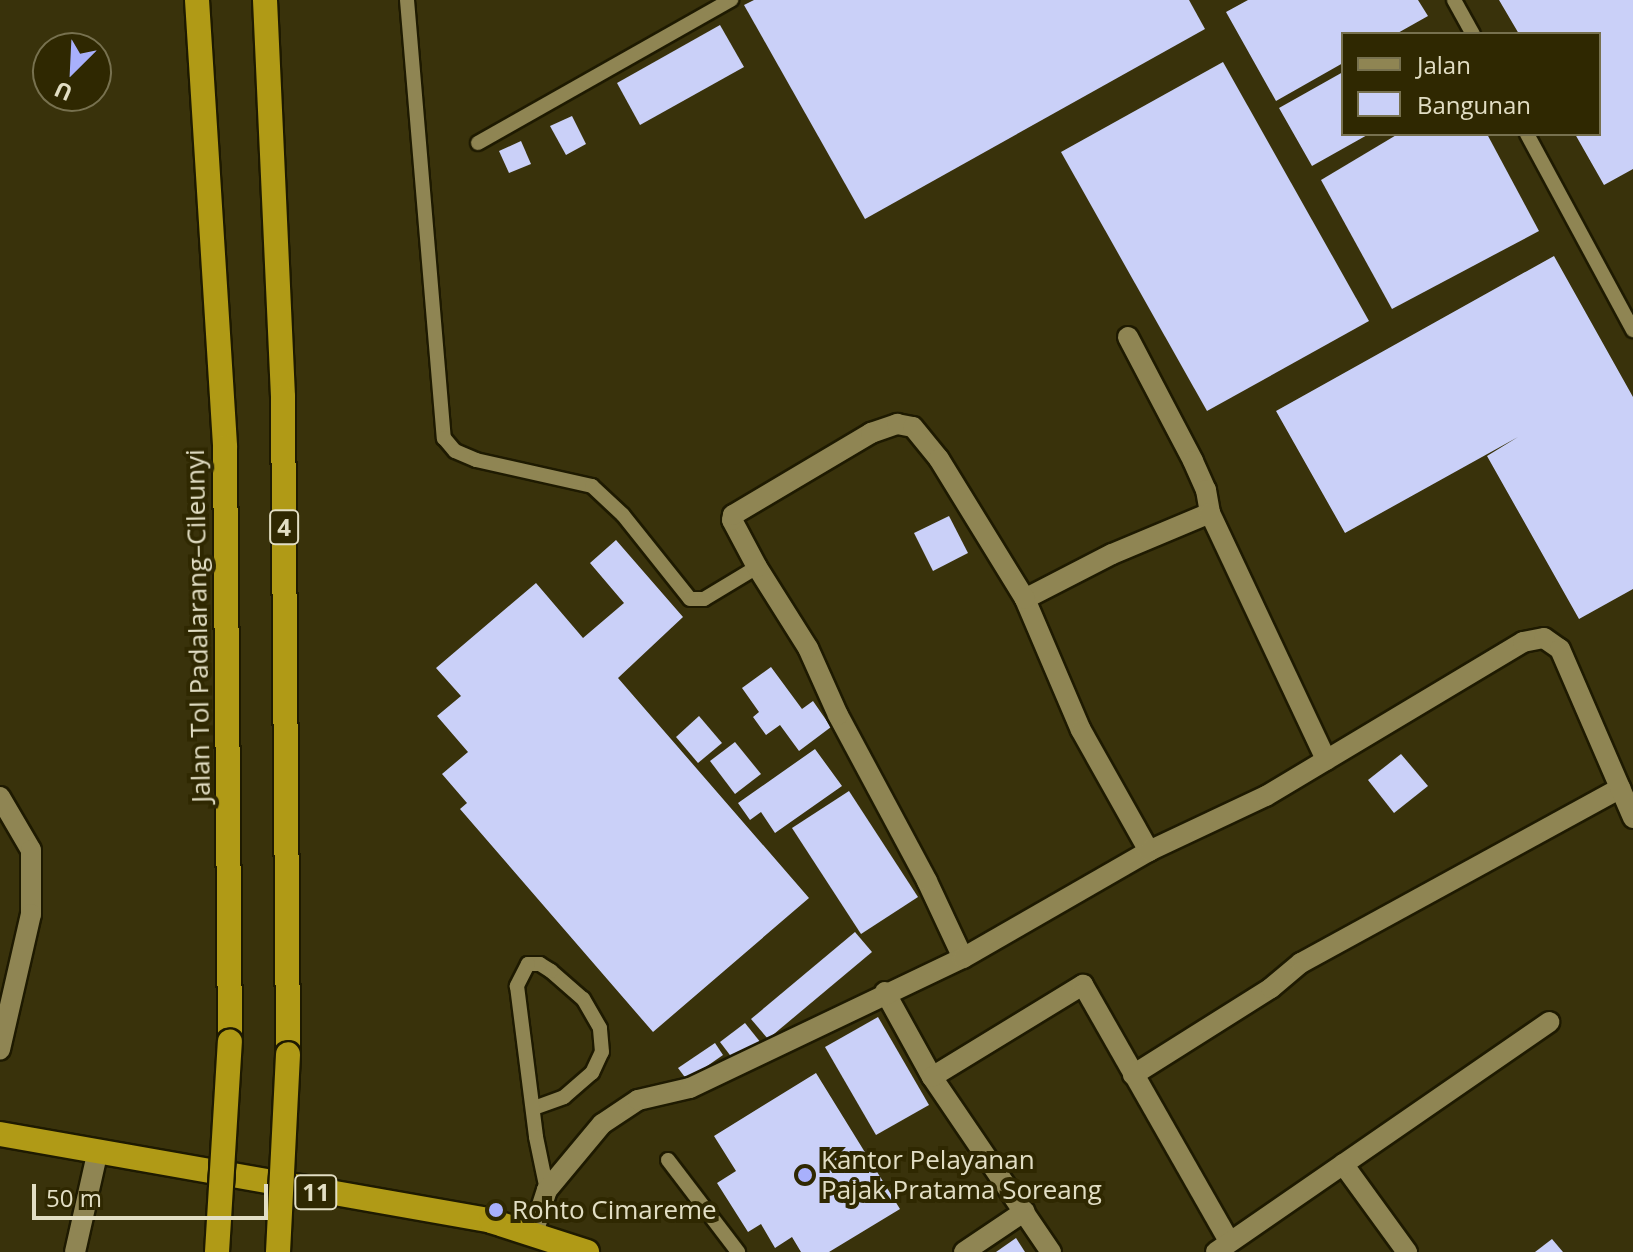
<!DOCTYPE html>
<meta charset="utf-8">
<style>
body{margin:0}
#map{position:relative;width:1633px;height:1252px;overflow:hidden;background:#39320b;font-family:"Open Sans",sans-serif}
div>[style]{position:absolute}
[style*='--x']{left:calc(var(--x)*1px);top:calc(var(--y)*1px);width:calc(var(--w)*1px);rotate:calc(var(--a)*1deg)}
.building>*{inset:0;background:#cad0f8}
.roads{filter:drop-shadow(2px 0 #1e1a01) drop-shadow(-2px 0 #1e1a01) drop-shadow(0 2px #1e1a01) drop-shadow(0 -2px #1e1a01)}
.lane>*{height:14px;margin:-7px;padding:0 7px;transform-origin:7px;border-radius:7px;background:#8f8553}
.street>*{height:20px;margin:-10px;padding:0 10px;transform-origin:10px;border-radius:10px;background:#8f8553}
.secondary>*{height:20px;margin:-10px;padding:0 10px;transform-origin:10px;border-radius:10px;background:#8f8553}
.highway>*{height:24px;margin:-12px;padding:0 12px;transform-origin:12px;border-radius:12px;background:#b09a16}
.bridges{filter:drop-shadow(2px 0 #1e1a01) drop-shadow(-2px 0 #1e1a01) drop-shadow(0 2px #1e1a01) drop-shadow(0 -2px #1e1a01)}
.highway-bridge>*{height:24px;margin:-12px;padding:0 12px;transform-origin:12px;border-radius:12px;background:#b09a16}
.dots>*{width:22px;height:22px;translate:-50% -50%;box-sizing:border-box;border:4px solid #2f2801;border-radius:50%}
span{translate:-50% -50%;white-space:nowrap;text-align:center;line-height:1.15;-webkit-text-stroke:8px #2f2801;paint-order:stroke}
.shield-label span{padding:2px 6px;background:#2f2801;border:2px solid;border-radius:6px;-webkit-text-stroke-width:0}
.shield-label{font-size:24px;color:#e2dec4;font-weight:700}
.street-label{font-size:26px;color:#e2dec4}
.poi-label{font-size:26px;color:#e2dec4}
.left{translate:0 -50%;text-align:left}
.legend{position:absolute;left:1341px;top:32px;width:260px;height:104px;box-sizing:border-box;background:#2f2801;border:2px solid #77714f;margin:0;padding:10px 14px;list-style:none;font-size:24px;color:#e2dec4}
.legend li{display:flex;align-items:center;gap:16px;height:40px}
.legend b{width:40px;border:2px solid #77714f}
.north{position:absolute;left:32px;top:32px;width:80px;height:80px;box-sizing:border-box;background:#2f2801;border:2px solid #77714f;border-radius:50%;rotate:204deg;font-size:22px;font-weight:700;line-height:32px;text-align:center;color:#e2dec4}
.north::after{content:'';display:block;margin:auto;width:28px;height:36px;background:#a8b0fc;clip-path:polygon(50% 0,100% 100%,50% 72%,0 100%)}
.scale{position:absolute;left:32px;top:1184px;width:236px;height:36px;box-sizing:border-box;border:4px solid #e2dec4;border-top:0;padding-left:10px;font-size:24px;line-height:28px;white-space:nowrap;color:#e2dec4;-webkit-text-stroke:6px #2f2801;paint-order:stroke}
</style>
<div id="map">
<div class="building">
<div style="clip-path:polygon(754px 0,1189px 0,1205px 29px,865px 219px,744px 5px)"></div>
<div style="clip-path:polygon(1248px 0,1418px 0,1428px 16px,1396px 34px,1343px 34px,1343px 63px,1276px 101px,1226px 12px)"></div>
<div style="clip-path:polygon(1499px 0,1633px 0,1633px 169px,1604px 185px,1575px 134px,1599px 134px,1599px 34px,1519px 34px)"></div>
<div style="clip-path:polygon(720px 25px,744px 67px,640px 125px,617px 83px)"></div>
<div style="clip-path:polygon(1223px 62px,1369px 321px,1207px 411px,1061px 152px)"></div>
<div style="clip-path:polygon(1343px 72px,1343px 134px,1369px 134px,1312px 166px,1279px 108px)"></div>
<div style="clip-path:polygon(572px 116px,586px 144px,566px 155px,550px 126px)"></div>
<div style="clip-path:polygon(1398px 134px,1487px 134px,1539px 231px,1392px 309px,1321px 180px)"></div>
<div style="clip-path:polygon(521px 141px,531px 164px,509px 173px,499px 151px)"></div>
<div style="clip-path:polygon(1554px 256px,1633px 397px,1633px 589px,1579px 619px,1487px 456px,1518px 437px,1345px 533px,1276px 411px)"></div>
<div style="clip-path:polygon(949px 516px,968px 553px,933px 571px,914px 533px)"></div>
<div style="clip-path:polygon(616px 540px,683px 617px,618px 678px,809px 898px,653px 1032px,460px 809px,467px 803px,442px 774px,468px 752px,437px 716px,461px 696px,436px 668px,536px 583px,583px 638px,624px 603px,590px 563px)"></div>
<div style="clip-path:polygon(771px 667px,802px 709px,813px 701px,831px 727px,799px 751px,780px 725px,766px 735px,753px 717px,759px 712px,742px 688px)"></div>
<div style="clip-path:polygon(699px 716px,722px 743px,698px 763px,676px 737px)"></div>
<div style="clip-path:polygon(735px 742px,761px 774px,735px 794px,710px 761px)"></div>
<div style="clip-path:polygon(815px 749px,842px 786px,775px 833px,761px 812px,750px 820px,738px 803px)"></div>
<div style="clip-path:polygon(1401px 754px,1428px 786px,1394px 813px,1368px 780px)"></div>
<div style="clip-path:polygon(849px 791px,918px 897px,861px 934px,792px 828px)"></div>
<div style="clip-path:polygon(855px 932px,872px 952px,768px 1039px,751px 1019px)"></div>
<div style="clip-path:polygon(878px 1017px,929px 1105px,876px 1135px,825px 1047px)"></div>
<div style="clip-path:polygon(745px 1023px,761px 1043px,736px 1063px,720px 1042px)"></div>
<div style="clip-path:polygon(715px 1043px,723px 1055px,687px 1080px,678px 1068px)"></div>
<div style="clip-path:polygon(816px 1073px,900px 1209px,829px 1252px,801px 1252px,792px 1237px,775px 1248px,761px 1224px,748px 1232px,717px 1183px,736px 1171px,714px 1136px)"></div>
<div style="clip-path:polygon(1016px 1238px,1025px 1252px,996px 1252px)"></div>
<div style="clip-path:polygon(1552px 1239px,1563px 1252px,1535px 1252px)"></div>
</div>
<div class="roads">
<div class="lane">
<div style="--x:407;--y:0;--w:440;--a:85.2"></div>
<div style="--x:444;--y:438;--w:17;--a:50"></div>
<div style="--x:455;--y:451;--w:23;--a:23"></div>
<div style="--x:476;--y:460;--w:119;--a:12.6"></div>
<div style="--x:592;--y:486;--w:42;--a:43.1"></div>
<div style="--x:623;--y:515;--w:107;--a:51.4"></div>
<div style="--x:690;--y:599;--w:14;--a:0"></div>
<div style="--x:704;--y:599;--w:62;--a:-31.1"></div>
<div style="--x:1454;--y:0;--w:39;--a:61"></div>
<div style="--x:1527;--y:134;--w:223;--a:61.6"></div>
<div style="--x:478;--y:143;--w:291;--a:-29.5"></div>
<div style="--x:534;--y:1108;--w:32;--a:-20"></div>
<div style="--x:564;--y:1097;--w:37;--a:-41"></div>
<div style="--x:592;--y:1073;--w:23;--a:-65"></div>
<div style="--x:602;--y:1052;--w:24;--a:-95"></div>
<div style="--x:600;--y:1028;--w:34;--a:-120"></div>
<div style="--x:583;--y:999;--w:43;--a:-138.8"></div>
<div style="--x:551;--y:971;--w:13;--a:-148"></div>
<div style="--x:540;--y:964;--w:12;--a:180"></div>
<div style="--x:528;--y:964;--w:25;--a:117"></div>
<div style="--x:517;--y:986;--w:152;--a:82.8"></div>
<div style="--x:536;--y:1137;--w:54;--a:78.3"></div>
<div style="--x:668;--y:1160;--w:116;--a:52.7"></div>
</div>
<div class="street">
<div style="--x:1128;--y:337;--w:140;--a:62.3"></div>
<div style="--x:1193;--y:461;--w:32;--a:66"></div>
<div style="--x:1206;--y:490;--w:23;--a:80"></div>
<div style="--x:1210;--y:513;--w:106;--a:157.3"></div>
<div style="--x:1112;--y:554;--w:98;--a:152.7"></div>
<div style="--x:1025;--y:599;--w:142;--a:66.9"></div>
<div style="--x:1081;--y:730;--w:139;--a:60.7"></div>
<div style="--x:1210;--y:513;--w:273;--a:64.8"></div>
<div style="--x:0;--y:797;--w:61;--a:59.7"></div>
<div style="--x:31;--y:850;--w:64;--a:90"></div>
<div style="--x:31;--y:914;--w:139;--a:102.9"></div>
<div style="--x:963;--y:958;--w:85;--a:-115.1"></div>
<div style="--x:927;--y:881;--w:188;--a:-118.2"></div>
<div style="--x:838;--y:715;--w:73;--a:-114.1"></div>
<div style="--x:808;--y:648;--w:96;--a:-122.2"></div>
<div style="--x:757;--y:567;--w:53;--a:-118"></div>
<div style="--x:732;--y:520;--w:5;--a:-79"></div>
<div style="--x:733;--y:515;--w:161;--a:-30.7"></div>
<div style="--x:871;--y:433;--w:28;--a:-19"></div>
<div style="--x:897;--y:424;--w:16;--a:11"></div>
<div style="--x:913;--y:427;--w:41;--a:50.9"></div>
<div style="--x:939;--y:459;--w:164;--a:58.4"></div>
<div style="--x:885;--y:992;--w:97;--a:61.1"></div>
<div style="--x:932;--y:1077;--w:212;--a:55.8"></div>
<div style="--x:1133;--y:1075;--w:163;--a:-32.2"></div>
<div style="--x:1271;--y:988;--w:39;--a:-40"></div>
<div style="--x:1301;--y:963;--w:364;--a:-28.7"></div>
<div style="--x:932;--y:1077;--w:177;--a:-31.4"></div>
<div style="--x:1083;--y:985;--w:295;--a:60.3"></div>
<div style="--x:1343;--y:1164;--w:109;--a:54"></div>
<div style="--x:533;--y:1233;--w:45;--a:-72"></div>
<div style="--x:547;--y:1190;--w:86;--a:-50.2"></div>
<div style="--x:602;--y:1124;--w:43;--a:-33.7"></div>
<div style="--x:638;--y:1100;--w:53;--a:-13"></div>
<div style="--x:690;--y:1088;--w:302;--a:-25.5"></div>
<div style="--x:963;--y:958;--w:215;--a:-29.9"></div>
<div style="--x:1149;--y:851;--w:129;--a:-25.2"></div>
<div style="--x:1266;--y:796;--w:300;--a:-30.9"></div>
<div style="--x:1523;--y:642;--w:21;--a:-11"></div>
<div style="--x:1544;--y:638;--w:19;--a:35"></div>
<div style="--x:1560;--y:649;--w:184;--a:66.6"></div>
<div style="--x:964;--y:1252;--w:73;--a:-33.9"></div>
<div style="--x:1216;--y:1252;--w:405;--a:-34.6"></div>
</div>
<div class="secondary">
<div style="--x:75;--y:1252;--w:100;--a:-77.3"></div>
</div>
<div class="highway">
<div style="--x:197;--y:0;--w:448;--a:86.4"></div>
<div style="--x:225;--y:447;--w:594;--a:89.52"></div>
<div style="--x:265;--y:0;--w:397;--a:87.4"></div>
<div style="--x:283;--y:397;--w:657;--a:89.56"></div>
<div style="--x:0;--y:1134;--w:499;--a:10"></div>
<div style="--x:491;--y:1221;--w:101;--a:17.9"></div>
</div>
</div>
<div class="bridges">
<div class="highway-bridge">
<div style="--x:217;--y:1252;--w:211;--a:-86.5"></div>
<div style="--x:278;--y:1252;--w:198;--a:-87.1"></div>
</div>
</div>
<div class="dots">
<div style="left:805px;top:1175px;background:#a8b0fc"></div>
<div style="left:496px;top:1210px;background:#a8b0fc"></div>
</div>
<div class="shield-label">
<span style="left:284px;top:527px">4</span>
<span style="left:316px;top:1192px">11</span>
</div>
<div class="street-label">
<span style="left:198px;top:626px;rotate:-91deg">Jalan Tol Padalarang–Cileunyi</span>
</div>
<div class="poi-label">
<span class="left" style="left:821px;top:1175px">Kantor Pelayanan<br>Pajak Pratama Soreang</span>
<span class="left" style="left:512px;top:1210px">Rohto Cimareme</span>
</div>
<ul class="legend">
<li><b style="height:10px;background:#8f8553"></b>Jalan</li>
<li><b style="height:22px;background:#cad0f8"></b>Bangunan</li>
</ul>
<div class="north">U</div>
<div class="scale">50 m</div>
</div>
